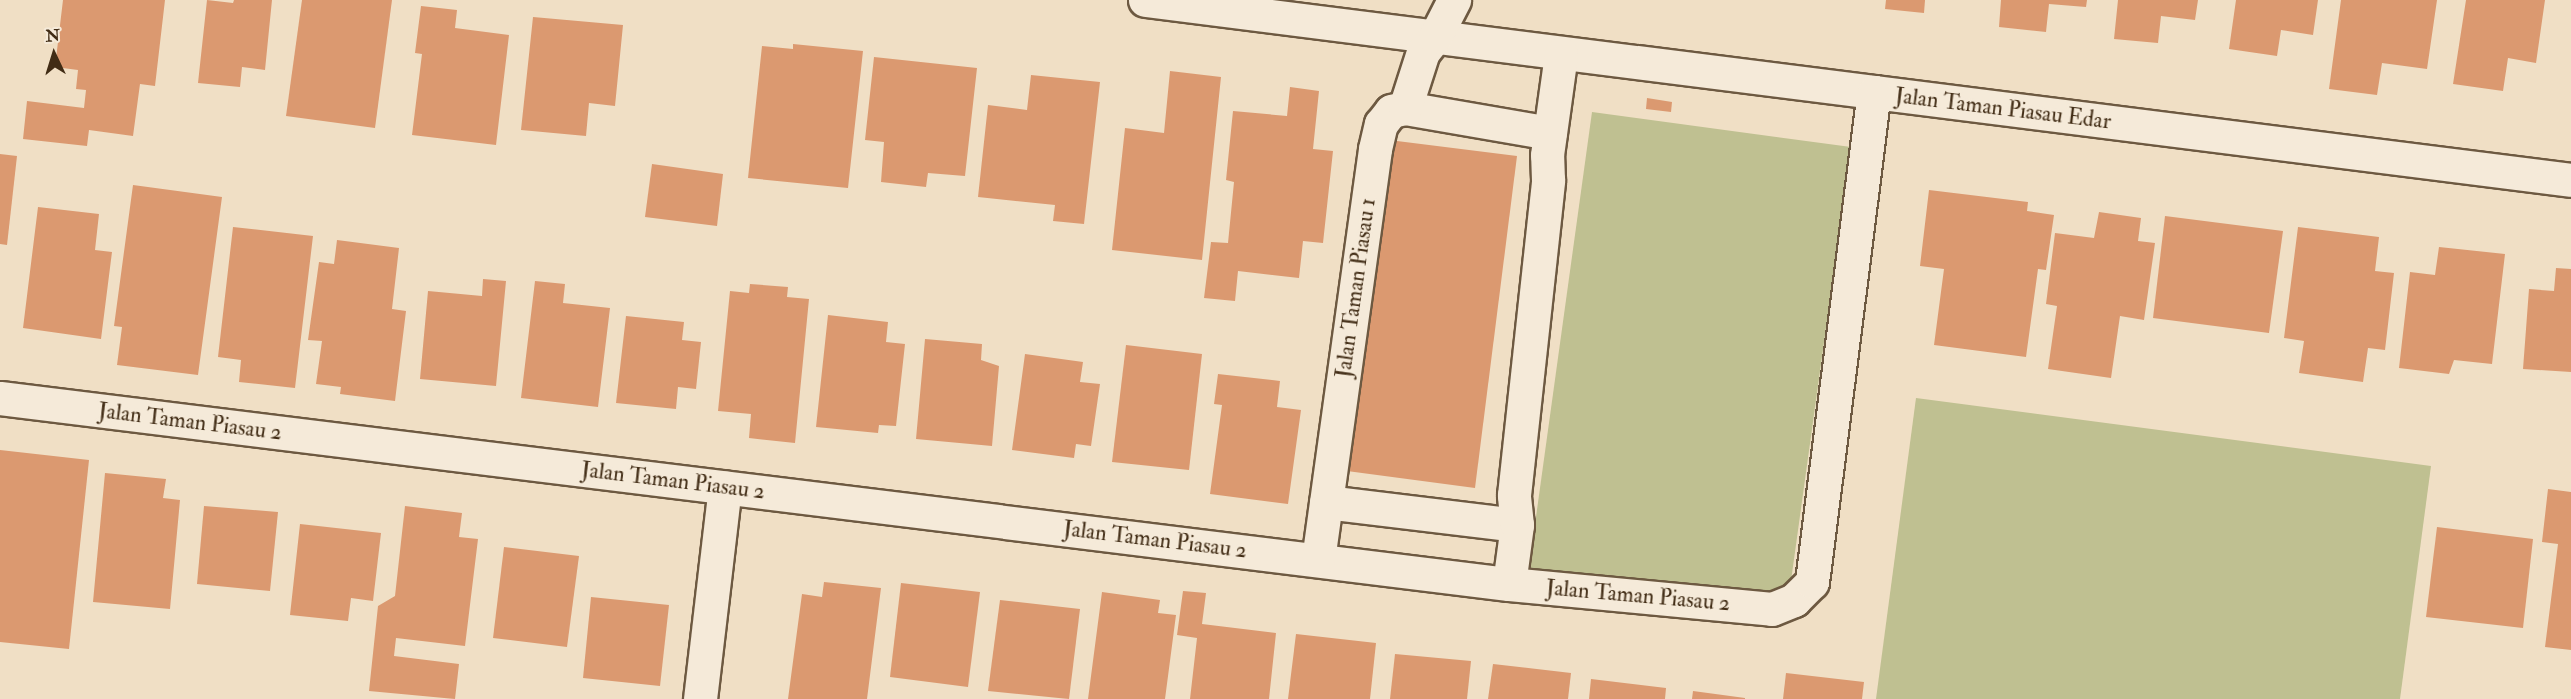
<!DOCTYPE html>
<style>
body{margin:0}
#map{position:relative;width:2571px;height:699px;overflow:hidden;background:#f0dfc5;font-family:"IM FELL Double Pica",serif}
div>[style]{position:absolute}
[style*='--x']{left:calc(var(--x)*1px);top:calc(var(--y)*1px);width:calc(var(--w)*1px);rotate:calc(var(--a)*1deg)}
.green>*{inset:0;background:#bfc091}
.building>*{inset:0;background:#db9970}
.roads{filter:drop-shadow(2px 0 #6d5941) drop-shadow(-2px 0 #6d5941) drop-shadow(0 2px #6d5941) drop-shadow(0 -2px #6d5941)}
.minor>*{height:33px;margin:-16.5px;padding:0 16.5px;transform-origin:16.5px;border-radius:16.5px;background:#f5ead9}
span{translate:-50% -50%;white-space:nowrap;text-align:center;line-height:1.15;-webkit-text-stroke:4.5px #f5ead9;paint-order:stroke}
.street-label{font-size:22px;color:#412c15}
.north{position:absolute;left:24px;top:24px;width:60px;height:60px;-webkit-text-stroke:4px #f5ead9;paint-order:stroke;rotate:356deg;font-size:16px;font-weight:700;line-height:24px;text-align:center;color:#412c15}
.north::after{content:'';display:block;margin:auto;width:21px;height:27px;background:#412c15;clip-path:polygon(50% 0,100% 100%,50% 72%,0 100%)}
</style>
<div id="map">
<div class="green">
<div style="clip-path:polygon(1592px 112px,1851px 147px,1786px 617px,1527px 582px)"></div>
<div style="clip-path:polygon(1916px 398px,2431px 466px,2400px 699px,1876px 699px)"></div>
</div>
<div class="building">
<div style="clip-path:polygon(63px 0,165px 0,155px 86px,140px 84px,133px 136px,89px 130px,87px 146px,23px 139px,27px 101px,84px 108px,86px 90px,76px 89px,78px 70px,55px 67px)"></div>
<div style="clip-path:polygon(207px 0,233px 3px,234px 0,272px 0,265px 70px,242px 67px,240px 87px,198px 83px)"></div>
<div style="clip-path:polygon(302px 0,392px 0,375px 128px,286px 116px)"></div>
<div style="clip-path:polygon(1886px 0,1925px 0,1924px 13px,1885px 9px)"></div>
<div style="clip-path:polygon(2001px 0,2087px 0,2086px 7px,2049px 4px,2046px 32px,1999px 27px)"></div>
<div style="clip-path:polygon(2118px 0,2198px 0,2195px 20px,2161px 16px,2158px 43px,2114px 39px)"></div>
<div style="clip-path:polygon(2236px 0,2318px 0,2313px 35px,2281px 30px,2277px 56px,2229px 49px)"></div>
<div style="clip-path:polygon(2341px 0,2437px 0,2427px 69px,2382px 63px,2377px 95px,2329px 89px)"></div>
<div style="clip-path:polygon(2466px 0,2545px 0,2536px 63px,2508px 58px,2503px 91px,2453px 84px)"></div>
<div style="clip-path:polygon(421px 6px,457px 10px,455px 28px,509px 35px,496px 145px,412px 135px,422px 54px,415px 53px)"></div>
<div style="clip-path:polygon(533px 17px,623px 25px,615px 106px,589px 103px,586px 136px,521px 130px)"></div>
<div style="clip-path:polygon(793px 44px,863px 51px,848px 188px,748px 178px,762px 46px,793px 49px)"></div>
<div style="clip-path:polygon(874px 57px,977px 68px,965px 176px,928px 173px,926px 187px,881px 182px,884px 142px,865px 140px)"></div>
<div style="clip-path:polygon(1170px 71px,1221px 77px,1202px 260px,1112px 250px,1125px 128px,1164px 133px)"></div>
<div style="clip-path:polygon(1031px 75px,1100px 82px,1084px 224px,1053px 221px,1055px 205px,978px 197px,988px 105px,1027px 110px)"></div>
<div style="clip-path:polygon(1290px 87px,1319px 91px,1313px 149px,1333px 151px,1323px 243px,1303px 241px,1299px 278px,1238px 271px,1235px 301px,1204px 298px,1211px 242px,1228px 243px,1234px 182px,1226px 180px,1233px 111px,1287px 116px)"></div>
<div style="clip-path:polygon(1647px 98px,1672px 102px,1671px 112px,1646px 109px)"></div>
<div style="clip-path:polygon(1389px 140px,1517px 156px,1475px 488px,1347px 471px)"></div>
<div style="clip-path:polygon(0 154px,17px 156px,7px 245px,0 244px)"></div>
<div style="clip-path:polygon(652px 164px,723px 174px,717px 226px,645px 217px)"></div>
<div style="clip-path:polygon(133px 185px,222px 197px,198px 375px,117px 365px,122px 327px,114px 326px)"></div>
<div style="clip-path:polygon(1929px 190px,2028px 202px,2027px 211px,2054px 215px,2046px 270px,2038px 269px,2026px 357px,1934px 345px,1944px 269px,1920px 266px)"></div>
<div style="clip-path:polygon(38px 207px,99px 214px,95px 250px,112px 252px,101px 339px,23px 328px)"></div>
<div style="clip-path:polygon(2099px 212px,2141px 218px,2138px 241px,2155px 243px,2144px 320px,2120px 316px,2111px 378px,2048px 369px,2057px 306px,2046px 304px,2055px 233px,2094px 238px)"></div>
<div style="clip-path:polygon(2165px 216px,2283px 231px,2269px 333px,2153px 318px)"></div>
<div style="clip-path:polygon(233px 227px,313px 236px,295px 388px,239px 382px,241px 360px,218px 357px)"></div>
<div style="clip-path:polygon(2298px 227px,2379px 237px,2375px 271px,2394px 273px,2385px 350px,2368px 348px,2363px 382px,2299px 373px,2304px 341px,2284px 338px)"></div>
<div style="clip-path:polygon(337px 240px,399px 248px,392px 309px,406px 311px,395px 401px,340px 394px,341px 387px,316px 384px,322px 341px,308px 340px,319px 262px,334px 264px)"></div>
<div style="clip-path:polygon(2439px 247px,2505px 254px,2492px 364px,2454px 360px,2449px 374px,2399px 368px,2410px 272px,2435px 275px)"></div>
<div style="clip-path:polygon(2556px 268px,2571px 269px,2571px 372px,2523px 369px,2529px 289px,2554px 291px)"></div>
<div style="clip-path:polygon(483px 279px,506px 281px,496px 386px,420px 379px,428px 291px,482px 296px)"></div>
<div style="clip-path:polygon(535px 281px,565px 284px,563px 303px,610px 308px,598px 407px,521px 398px)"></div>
<div style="clip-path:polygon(750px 284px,788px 287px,787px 297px,809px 299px,795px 443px,749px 438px,751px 414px,718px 411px,730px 291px,749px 293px)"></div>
<div style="clip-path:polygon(828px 315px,888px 322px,886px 342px,905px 344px,896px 426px,879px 425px,878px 433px,816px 427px)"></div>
<div style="clip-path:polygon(626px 316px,684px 322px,682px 340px,701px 342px,696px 389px,678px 387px,676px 409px,616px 403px)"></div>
<div style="clip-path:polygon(925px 339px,982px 344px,981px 360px,999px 366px,992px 446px,916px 439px)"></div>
<div style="clip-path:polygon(1126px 345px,1202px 354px,1189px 470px,1112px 462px)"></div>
<div style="clip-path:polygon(1025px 354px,1083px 362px,1080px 382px,1100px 384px,1091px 446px,1076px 444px,1074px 458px,1012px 450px)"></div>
<div style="clip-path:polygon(1218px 374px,1280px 381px,1277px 407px,1301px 410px,1288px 504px,1210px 494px,1222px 405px,1214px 404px)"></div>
<div style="clip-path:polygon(0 450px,89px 460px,69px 649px,0 642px)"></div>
<div style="clip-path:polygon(105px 473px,166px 479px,163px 498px,180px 500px,170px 609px,93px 602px)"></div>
<div style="clip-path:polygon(2548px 489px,2571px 492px,2571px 650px,2545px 647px,2558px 544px,2542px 542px)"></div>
<div style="clip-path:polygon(204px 506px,278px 512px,270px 591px,197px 584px)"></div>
<div style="clip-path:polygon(405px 506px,462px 513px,459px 537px,478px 539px,465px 646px,396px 638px,394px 656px,459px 664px,455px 699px,369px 691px,378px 606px,395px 596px)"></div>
<div style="clip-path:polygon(300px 524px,381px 533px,373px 601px,351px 598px,348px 621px,290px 615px)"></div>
<div style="clip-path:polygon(2437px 527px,2533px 539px,2523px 628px,2426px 617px)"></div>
<div style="clip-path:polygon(504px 547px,579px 556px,567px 647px,493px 638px)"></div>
<div style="clip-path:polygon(824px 582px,881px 588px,867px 699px,788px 699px,802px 594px,822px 597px)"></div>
<div style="clip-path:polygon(901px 583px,980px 592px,968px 687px,890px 677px)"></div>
<div style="clip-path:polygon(1183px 591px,1206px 593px,1202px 624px,1276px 633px,1269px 699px,1190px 699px,1197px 638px,1177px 635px)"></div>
<div style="clip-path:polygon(1102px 592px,1160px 600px,1158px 613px,1176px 615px,1165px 699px,1088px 699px)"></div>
<div style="clip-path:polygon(591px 597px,669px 605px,660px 686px,583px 678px)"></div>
<div style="clip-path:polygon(1000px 600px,1080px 609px,1069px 699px,988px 691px)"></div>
<div style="clip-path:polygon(1296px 634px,1376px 643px,1370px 699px,1288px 699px)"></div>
<div style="clip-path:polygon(1395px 654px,1471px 661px,1467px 699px,1390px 699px)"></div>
<div style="clip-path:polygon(1493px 664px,1571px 673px,1568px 699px,1488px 699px)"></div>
<div style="clip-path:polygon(1786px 673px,1864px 682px,1862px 699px,1783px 699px)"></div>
<div style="clip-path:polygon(1591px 679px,1666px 688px,1665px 699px,1589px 699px)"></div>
<div style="clip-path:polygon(1693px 691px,1745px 698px,1745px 699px,1692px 699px)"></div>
</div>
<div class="roads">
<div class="minor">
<div style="--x:1145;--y:0;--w:1437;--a:7.19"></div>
<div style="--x:1405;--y:108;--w:147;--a:9.8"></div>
<div style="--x:0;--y:398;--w:1520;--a:7.03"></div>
<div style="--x:1509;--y:584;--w:264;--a:5.4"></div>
<div style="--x:1772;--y:609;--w:24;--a:-22"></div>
<div style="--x:1794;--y:600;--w:25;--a:-45"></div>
<div style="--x:1812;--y:582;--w:494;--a:-82.8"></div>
<div style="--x:1326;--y:502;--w:192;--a:6.9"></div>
<div style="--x:1318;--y:560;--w:415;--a:-82.1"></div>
<div style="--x:1375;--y:149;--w:26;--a:-77"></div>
<div style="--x:1381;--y:124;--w:16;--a:-52"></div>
<div style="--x:1391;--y:111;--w:14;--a:-12"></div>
<div style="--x:1405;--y:108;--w:59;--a:-72.2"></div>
<div style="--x:1423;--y:52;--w:19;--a:-51"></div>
<div style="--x:1435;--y:37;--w:42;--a:-62.8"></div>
<div style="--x:1509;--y:584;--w:60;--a:-82.3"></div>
<div style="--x:1517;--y:525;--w:30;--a:-96"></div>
<div style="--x:1514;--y:495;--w:317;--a:-83.8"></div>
<div style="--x:1548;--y:180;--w:25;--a:-92"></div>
<div style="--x:1547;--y:155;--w:102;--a:-82.1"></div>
<div style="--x:700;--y:699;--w:213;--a:-83.3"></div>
</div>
</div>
<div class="street-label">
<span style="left:2003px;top:109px;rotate:7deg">Jalan Taman Piasau Edar</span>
<span style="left:1356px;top:288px;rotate:-82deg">Jalan Taman Piasau 1</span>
<span style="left:190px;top:422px;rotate:7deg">Jalan Taman Piasau 2</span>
<span style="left:673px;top:481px;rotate:7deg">Jalan Taman Piasau 2</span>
<span style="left:1155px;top:540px;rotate:7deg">Jalan Taman Piasau 2</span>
<span style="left:1638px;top:596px;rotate:5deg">Jalan Taman Piasau 2</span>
</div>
<div class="north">N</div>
</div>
